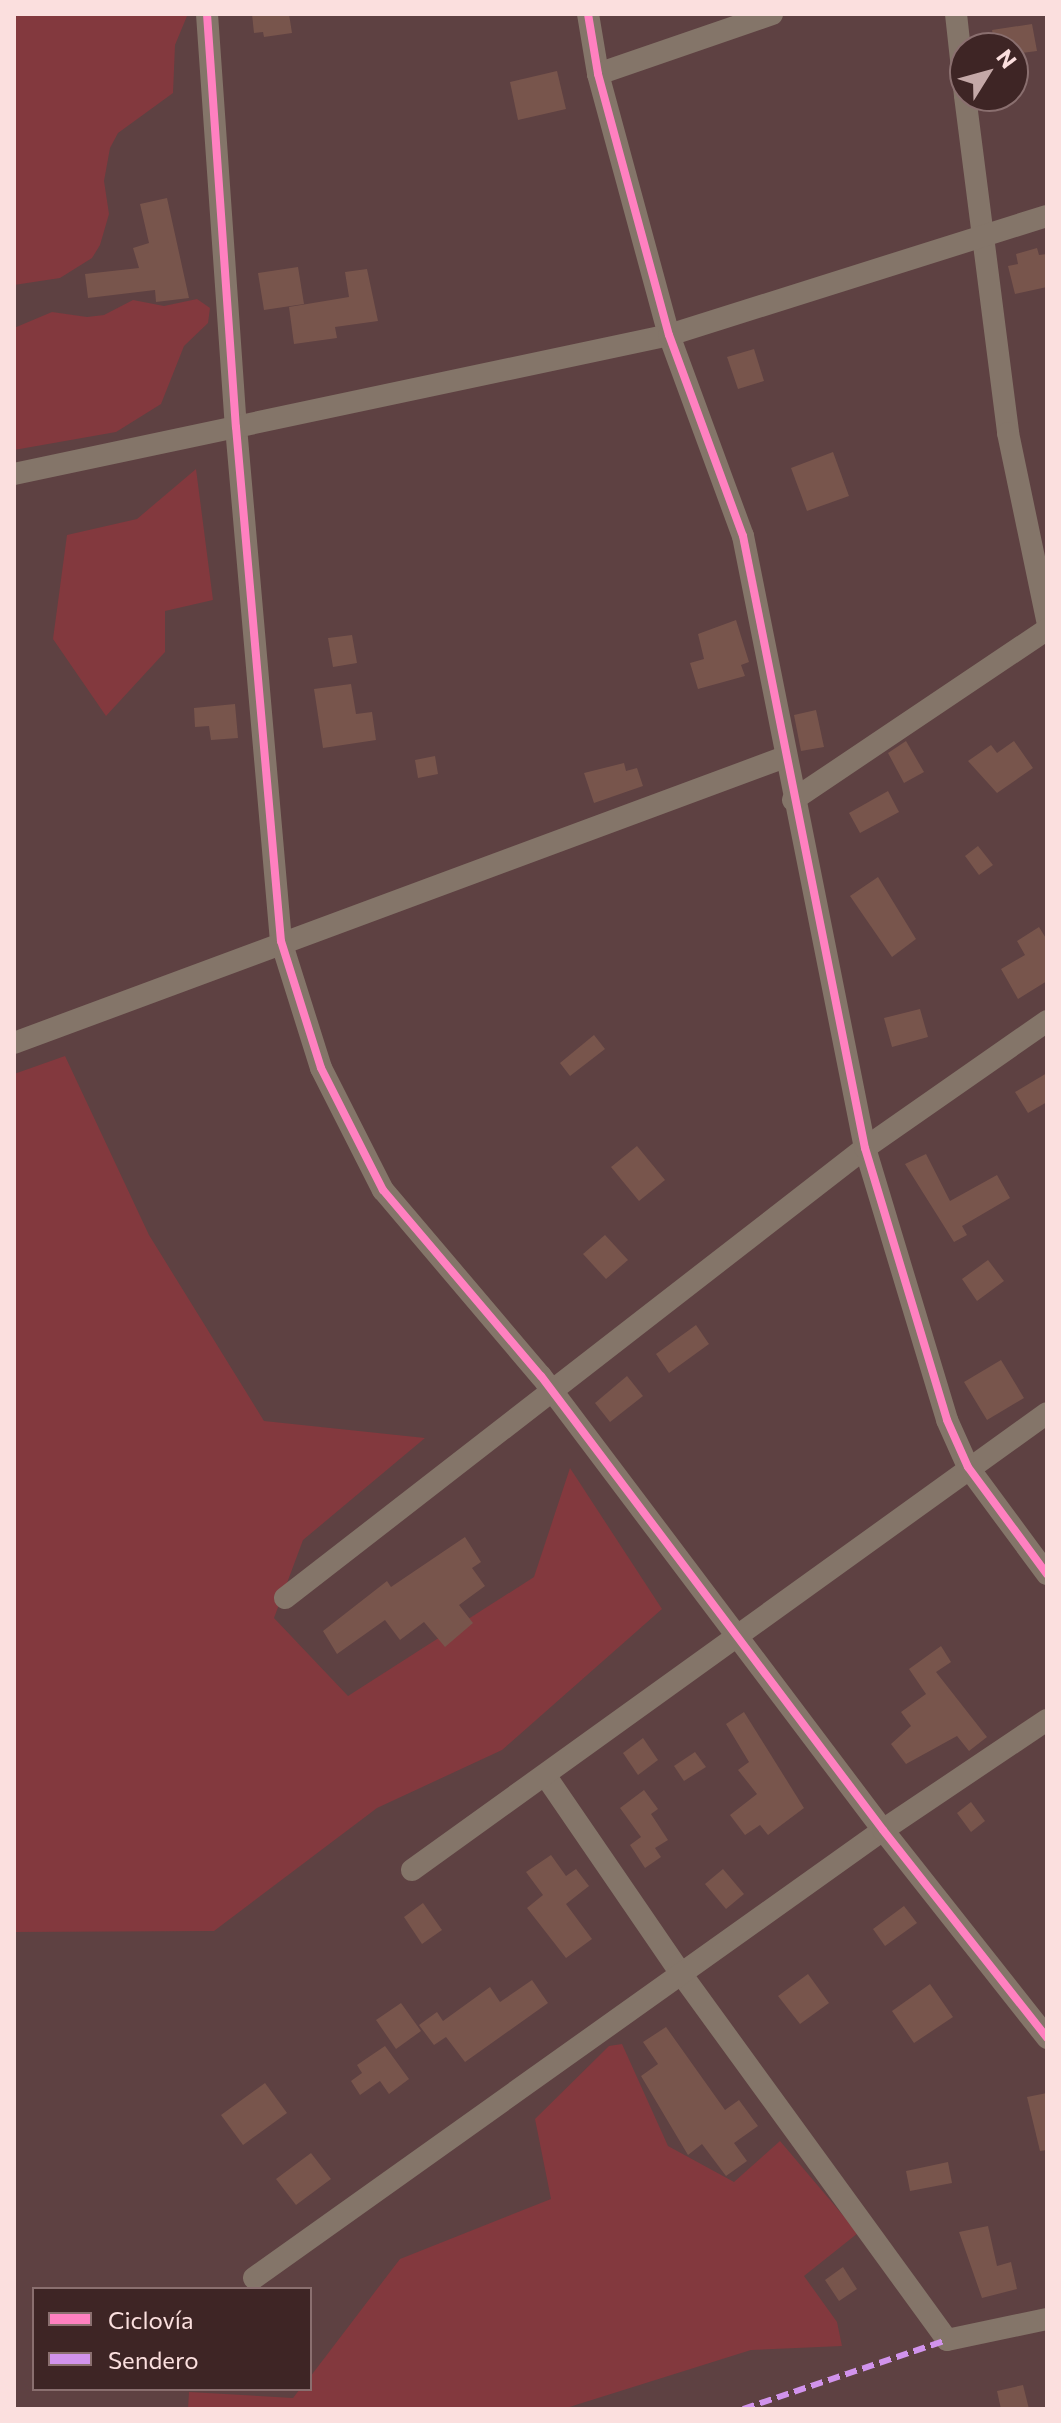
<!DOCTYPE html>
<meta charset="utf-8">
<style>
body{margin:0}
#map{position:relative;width:1061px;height:2423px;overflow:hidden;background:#5e4142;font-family:Commissioner,sans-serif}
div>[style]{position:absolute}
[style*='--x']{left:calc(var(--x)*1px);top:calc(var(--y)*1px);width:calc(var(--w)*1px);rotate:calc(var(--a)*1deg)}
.green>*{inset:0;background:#83393e}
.building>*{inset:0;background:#78554c}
.minor>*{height:22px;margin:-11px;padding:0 11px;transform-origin:11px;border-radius:11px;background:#847569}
.quiet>*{height:6px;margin-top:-3px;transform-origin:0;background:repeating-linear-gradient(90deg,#d193ec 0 12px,transparent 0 18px)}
.cycleway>*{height:8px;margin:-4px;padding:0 4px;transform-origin:4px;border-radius:4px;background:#ff80c0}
span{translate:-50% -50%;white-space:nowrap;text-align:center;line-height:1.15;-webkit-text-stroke:6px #3e2525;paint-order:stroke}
.frame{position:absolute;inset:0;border:16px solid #fbdfde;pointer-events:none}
.legend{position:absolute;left:32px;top:2287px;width:280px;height:104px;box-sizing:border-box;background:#3e2525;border:2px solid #8a6f6f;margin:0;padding:10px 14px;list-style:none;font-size:24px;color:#fbdfde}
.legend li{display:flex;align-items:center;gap:16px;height:40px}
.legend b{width:40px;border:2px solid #8a6f6f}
.north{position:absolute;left:949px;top:32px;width:80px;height:80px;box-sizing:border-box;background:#3e2525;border:2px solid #8a6f6f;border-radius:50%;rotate:53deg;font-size:22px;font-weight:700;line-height:32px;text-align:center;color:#fbdfde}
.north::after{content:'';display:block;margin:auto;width:28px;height:36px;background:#c4a8a7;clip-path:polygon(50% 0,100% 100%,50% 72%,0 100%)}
</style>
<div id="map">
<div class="green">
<div style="clip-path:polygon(18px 14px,187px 16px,175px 45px,173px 93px,118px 133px,110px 148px,104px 181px,109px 214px,100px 245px,92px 258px,60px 278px,14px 285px,14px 19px)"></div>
<div style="clip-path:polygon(197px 299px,210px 308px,208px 323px,184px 346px,161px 404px,116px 432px,14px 450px,14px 328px,52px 312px,87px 317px,104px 315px,133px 300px,164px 306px)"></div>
<div style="clip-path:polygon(196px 469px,213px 600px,165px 611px,165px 652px,106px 716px,53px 639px,67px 535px,137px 519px)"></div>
<div style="clip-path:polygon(65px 1056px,149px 1235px,264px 1421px,425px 1438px,303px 1540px,274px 1618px,348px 1696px,534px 1577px,570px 1468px,662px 1609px,502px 1750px,377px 1808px,214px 1931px,14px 1932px,14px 1074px)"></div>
<div style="clip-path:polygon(622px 2044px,668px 2146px,734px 2182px,780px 2141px,858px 2233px,804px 2276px,837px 2322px,842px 2346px,751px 2350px,563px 2409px,188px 2409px,189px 2392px,293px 2398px,300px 2389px,310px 2389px,310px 2377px,400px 2259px,551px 2199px,535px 2119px,609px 2046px)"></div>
</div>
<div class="building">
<div style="clip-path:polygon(252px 14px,289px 14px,292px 33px,264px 37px,263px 32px,254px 33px)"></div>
<div style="clip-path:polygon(1032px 24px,1037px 51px,1013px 54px,1013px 48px,995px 48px,992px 30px)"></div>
<div style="clip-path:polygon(557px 71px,566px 109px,518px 120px,510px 82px)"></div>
<div style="clip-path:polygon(167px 198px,189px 298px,156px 302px,155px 290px,88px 298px,85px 274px,139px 268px,133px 248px,149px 243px,140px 204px)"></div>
<div style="clip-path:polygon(1037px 248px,1039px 255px,1047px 254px,1047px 287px,1015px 294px,1008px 266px,1018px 264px,1016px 254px)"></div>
<div style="clip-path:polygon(298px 267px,304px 304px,264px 310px,258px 273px)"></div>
<div style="clip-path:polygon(367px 269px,378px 321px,335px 327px,337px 338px,294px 344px,289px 307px,349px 297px,345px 272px)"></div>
<div style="clip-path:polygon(754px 349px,764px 381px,738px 389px,727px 357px)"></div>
<div style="clip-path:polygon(833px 452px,849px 496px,807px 511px,791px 468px)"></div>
<div style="clip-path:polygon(736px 620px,749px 662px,741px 665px,745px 676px,698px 689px,690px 663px,704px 659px,698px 634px)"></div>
<div style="clip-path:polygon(352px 635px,357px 663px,333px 667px,328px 638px)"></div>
<div style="clip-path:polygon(351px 684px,356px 714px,372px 712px,376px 740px,323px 748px,314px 689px)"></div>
<div style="clip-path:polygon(235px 704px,238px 738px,211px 740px,209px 726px,195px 727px,194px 708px)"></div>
<div style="clip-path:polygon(816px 710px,824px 747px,801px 751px,794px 715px)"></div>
<div style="clip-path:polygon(906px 741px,924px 772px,904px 783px,888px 753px)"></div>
<div style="clip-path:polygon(1014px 741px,1033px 768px,997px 793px,968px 761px,991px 745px,997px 753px)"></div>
<div style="clip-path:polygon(435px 756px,438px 774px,418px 778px,415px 760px)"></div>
<div style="clip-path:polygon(624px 763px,626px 771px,637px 768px,643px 786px,594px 803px,584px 773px)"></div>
<div style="clip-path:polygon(888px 791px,899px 812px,860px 833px,849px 813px)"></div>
<div style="clip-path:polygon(978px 846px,993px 865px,979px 875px,965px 856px)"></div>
<div style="clip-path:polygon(878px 877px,916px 939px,892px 957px,850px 896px)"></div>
<div style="clip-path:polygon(1039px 927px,1047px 940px,1047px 981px,1018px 999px,1001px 969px,1025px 955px,1017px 941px)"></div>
<div style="clip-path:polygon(920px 1009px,928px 1037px,892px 1047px,884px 1018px)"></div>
<div style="clip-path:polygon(594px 1035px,605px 1049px,570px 1076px,560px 1063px)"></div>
<div style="clip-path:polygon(1047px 1073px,1047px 1102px,1028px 1113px,1015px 1092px)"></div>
<div style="clip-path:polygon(637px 1146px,665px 1180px,639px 1201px,611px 1167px)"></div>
<div style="clip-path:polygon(926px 1154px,950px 1201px,997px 1175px,1010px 1198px,962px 1226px,967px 1235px,954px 1242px,905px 1164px)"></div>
<div style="clip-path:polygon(605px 1235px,628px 1260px,606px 1279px,583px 1254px)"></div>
<div style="clip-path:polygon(988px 1260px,1004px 1281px,977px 1301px,962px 1279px)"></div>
<div style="clip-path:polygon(696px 1325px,709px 1344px,669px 1373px,656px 1354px)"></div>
<div style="clip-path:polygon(1001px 1360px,1024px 1398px,987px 1420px,964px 1382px)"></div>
<div style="clip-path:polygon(627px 1376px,643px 1396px,610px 1422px,595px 1403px)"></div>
<div style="clip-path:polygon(465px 1537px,481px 1562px,472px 1568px,485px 1586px,459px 1605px,473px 1623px,445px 1647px,424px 1622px,400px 1640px,385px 1620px,337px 1654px,323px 1631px,387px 1581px,391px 1587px)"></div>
<div style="clip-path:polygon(941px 1646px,951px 1662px,936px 1672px,987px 1737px,969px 1751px,957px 1736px,906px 1764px,891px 1744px,911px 1726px,901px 1712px,926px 1694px,909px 1669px)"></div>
<div style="clip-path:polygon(744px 1712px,804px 1808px,768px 1835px,760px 1825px,745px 1835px,730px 1815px,757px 1794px,738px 1770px,749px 1762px,726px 1724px)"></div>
<div style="clip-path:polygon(643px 1738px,658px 1760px,638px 1775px,623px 1753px)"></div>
<div style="clip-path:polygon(695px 1752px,706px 1767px,684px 1781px,674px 1766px)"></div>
<div style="clip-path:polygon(644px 1790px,658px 1809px,651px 1814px,668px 1840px,655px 1848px,661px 1857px,645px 1868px,630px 1845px,641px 1837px,620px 1808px)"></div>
<div style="clip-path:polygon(971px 1802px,985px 1821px,971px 1832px,957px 1813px)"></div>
<div style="clip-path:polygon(551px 1855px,566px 1876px,576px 1869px,589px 1886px,566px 1904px,592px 1939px,566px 1958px,527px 1908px,543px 1895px,526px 1872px)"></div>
<div style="clip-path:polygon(723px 1869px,744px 1894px,726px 1909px,705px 1884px)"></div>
<div style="clip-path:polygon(423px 1903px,442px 1930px,422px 1944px,404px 1917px)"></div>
<div style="clip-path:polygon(904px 1906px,917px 1923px,885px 1946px,873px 1929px)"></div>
<div style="clip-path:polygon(808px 1974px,829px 2003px,800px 2024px,778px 1996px)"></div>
<div style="clip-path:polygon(532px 1980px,548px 2003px,465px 2062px,446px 2037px,434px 2045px,419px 2025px,437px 2012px,443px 2021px,490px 1987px,500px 2002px)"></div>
<div style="clip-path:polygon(930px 1984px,953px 2017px,914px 2043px,892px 2011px)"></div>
<div style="clip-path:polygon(401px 2003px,421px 2031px,396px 2049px,376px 2020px)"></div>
<div style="clip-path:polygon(666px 2027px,725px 2110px,739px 2100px,758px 2126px,734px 2143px,747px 2161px,726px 2176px,702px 2144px,688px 2155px,641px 2076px,658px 2064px,643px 2042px)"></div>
<div style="clip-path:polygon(385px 2046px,409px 2079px,389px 2094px,380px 2081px,360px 2095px,351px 2081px,362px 2073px,357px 2065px)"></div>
<div style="clip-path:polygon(265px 2083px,287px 2113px,243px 2145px,221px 2115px)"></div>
<div style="clip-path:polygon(1047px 2093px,1047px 2150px,1040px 2151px,1027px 2097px)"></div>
<div style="clip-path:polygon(311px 2153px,331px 2179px,296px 2205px,276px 2179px)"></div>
<div style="clip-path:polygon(948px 2162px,952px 2183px,910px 2191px,906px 2171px)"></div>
<div style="clip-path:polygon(988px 2226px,997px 2266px,1011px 2262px,1017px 2289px,982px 2298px,959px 2232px)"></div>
<div style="clip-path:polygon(843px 2267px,857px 2289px,839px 2301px,825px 2280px)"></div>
<div style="clip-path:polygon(1023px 2385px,1029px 2409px,1001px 2409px,997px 2391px)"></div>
</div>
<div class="minor">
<div style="--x:207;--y:14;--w:414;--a:86"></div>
<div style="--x:236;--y:427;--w:516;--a:85"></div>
<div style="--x:281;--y:941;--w:133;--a:72.5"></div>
<div style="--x:321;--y:1068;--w:137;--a:63.1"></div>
<div style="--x:383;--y:1190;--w:244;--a:49.7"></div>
<div style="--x:541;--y:1376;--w:568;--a:53.01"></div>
<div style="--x:883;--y:1830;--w:265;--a:51.7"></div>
<div style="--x:588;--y:14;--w:61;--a:80.5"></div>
<div style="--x:598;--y:74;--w:270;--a:74.8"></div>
<div style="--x:669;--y:335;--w:214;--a:69.8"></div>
<div style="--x:743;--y:536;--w:624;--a:78.73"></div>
<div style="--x:865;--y:1148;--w:284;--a:73.2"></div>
<div style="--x:947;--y:1420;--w:51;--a:65.9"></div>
<div style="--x:968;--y:1467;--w:133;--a:53.6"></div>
<div style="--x:956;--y:14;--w:81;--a:83.7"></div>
<div style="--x:598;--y:74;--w:184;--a:-19"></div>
<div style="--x:965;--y:96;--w:340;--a:82.7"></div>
<div style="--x:1008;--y:433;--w:191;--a:78.2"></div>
<div style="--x:14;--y:474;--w:670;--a:-11.98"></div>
<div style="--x:669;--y:335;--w:396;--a:-17.5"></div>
<div style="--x:793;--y:800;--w:306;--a:-33.9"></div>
<div style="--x:14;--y:1043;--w:822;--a:-20.35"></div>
<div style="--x:285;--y:1598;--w:734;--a:-37.81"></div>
<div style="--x:865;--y:1148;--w:222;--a:-34.9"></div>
<div style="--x:545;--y:1775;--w:242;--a:55.6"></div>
<div style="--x:682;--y:1975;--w:451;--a:54"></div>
<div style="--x:947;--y:2340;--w:102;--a:-11.9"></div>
<div style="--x:412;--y:1870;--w:782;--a:-35.74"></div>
<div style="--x:254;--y:2278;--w:772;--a:-35.46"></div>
<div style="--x:883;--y:1830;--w:197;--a:-33.9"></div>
</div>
<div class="quiet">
<div style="--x:743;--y:2409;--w:215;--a:-18.7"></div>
</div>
<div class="cycleway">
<div style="--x:207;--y:14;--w:414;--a:86"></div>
<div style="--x:236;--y:427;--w:516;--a:85"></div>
<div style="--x:281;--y:941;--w:133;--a:72.5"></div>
<div style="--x:321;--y:1068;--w:137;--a:63.1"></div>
<div style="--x:383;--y:1190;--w:244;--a:49.7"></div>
<div style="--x:541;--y:1376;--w:568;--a:53.01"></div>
<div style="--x:883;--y:1830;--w:265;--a:51.7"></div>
<div style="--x:588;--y:14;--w:61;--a:80.5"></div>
<div style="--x:598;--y:74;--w:270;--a:74.8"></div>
<div style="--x:669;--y:335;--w:214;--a:69.8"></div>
<div style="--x:743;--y:536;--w:624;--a:78.73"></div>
<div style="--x:865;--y:1148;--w:284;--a:73.2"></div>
<div style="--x:947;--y:1420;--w:51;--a:65.9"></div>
<div style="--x:968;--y:1467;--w:133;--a:53.6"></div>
</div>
<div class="frame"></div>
<ul class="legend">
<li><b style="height:10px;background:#ff80c0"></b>Ciclovía</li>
<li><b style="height:10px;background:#d193ec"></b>Sendero</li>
</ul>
<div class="north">N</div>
</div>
